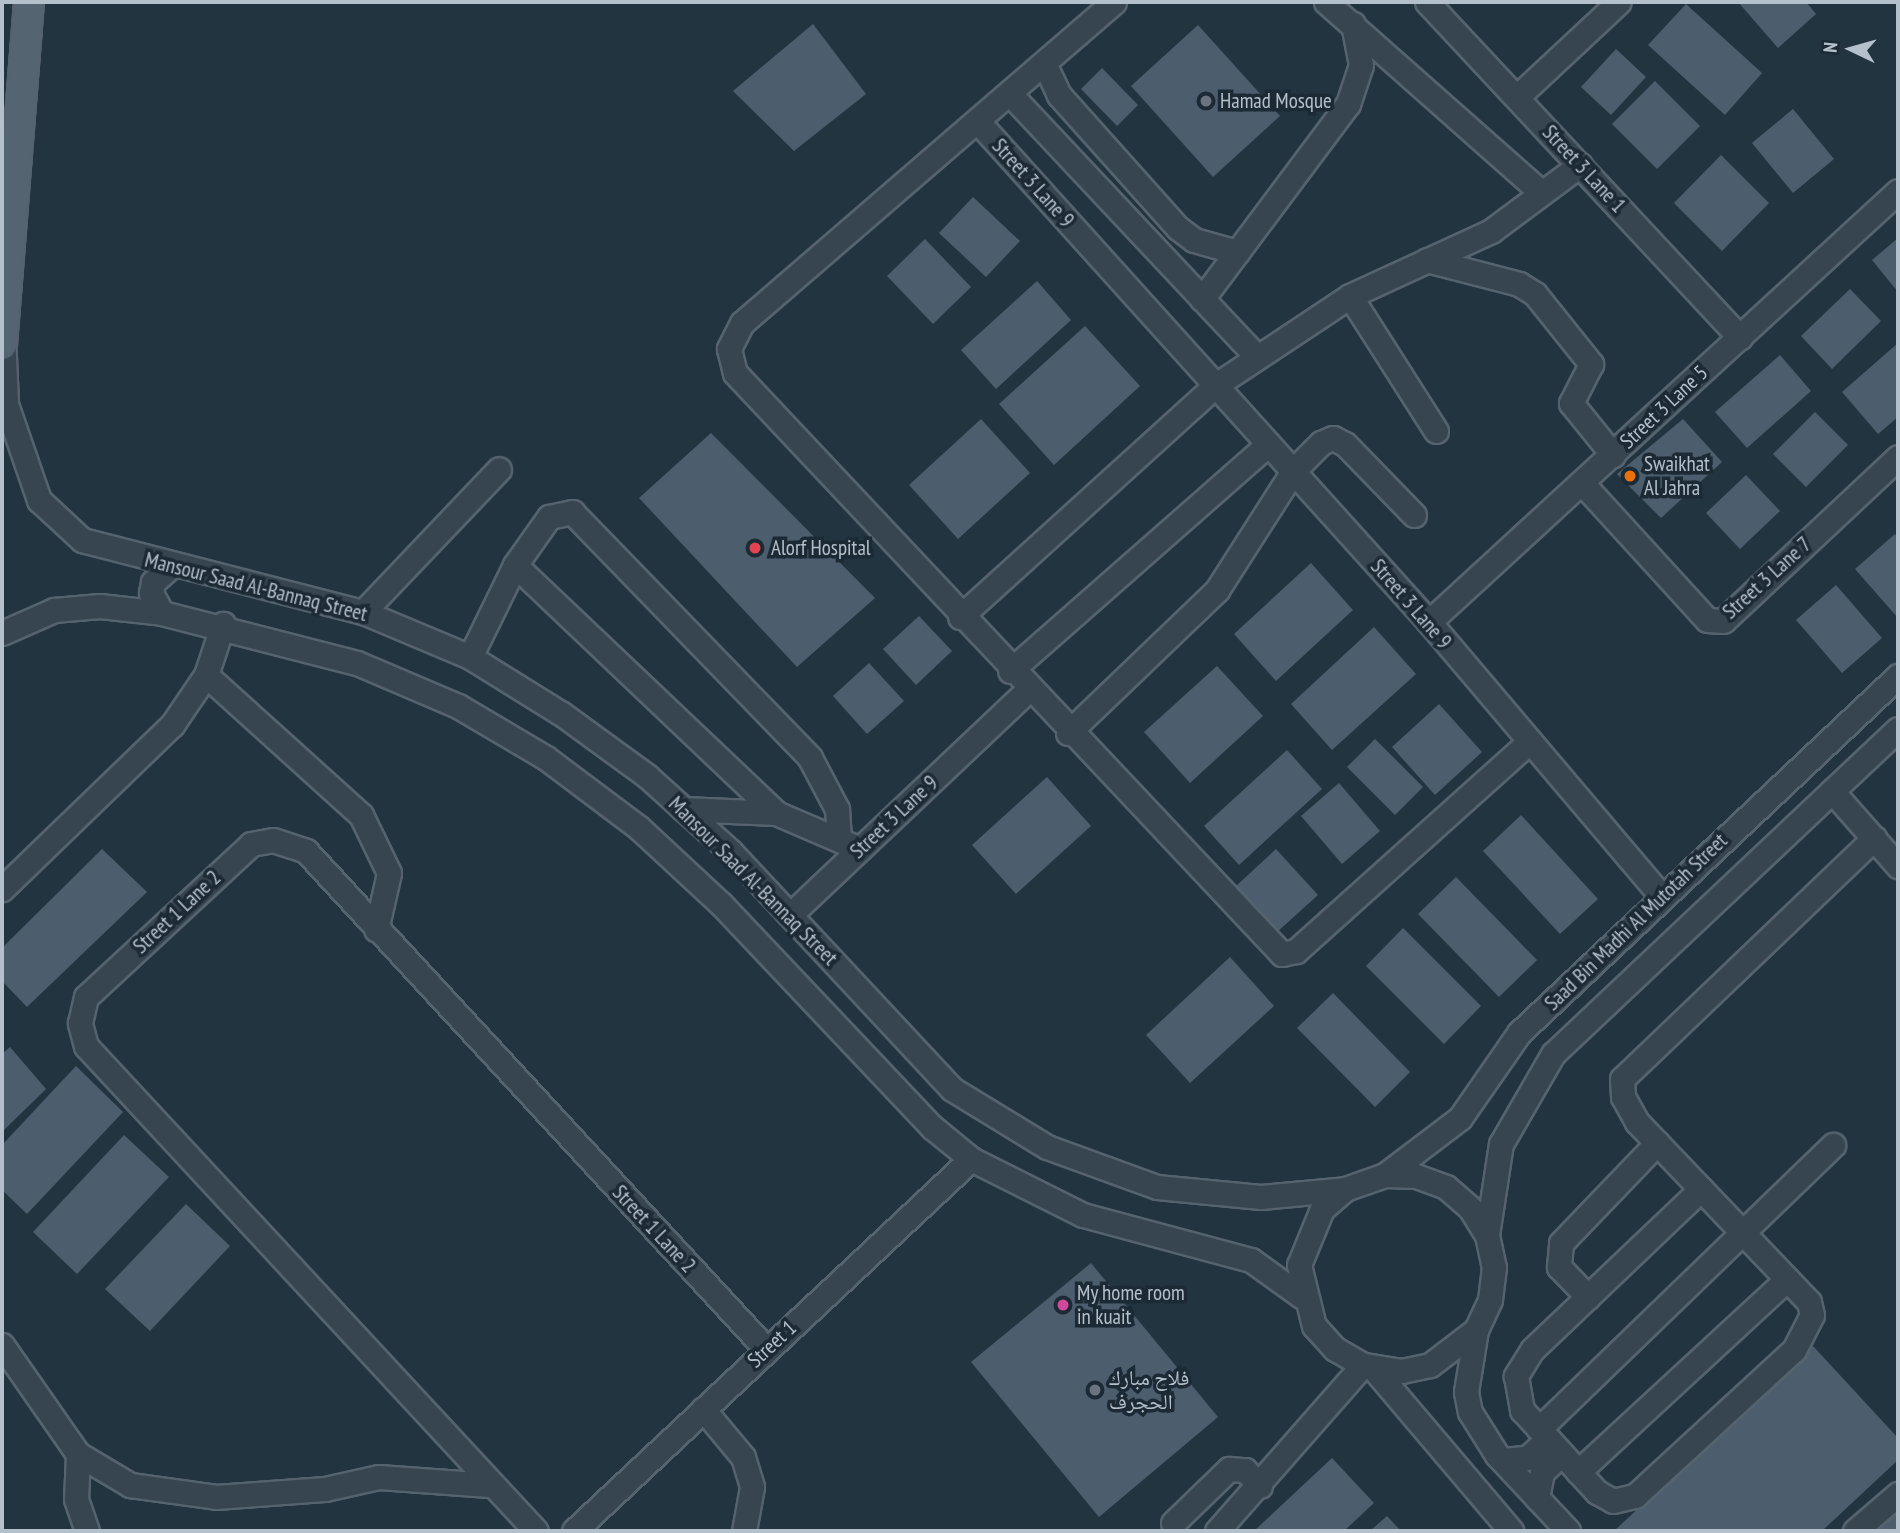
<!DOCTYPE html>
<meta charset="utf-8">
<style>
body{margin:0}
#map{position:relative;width:1900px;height:1533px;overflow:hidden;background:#233441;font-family:"PT Sans Narrow","Noto Naskh Arabic",sans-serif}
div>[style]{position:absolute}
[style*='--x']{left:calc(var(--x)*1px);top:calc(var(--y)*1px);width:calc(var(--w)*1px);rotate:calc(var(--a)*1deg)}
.building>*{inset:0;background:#4c5d6d}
.roads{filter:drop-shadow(2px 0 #55636e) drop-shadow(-2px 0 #55636e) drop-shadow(0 2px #55636e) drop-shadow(0 -2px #55636e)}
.minor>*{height:23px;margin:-11.5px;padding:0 11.5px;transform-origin:11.5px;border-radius:11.5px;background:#374551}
.major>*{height:28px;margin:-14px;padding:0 14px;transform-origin:14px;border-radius:14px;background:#556471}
.dots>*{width:19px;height:19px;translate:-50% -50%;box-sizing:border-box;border:4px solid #1c2a36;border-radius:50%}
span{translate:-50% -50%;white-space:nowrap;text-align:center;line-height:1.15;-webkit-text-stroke:7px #1c2a36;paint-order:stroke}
.poi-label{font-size:21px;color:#b4c0cb}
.left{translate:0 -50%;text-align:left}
.street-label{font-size:21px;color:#b4c0cb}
.frame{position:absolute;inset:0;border:4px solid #b4c0cb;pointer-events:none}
.north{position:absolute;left:1816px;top:14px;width:70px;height:70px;-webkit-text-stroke:5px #1c2a36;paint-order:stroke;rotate:275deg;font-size:19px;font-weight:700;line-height:28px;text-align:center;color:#b4c0cb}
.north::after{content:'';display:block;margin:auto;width:24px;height:32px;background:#b4c0cb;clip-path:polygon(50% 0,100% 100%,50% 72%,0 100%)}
</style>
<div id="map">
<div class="building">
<div style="clip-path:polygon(1738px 2px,1806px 2px,1816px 14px,1778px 48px)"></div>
<div style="clip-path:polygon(1686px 4px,1762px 73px,1725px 115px,1648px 45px)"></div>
<div style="clip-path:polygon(813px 24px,866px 94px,794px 151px,733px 91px)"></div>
<div style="clip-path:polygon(1198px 25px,1280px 116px,1213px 177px,1131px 86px)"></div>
<div style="clip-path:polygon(1616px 49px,1646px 77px,1611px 115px,1581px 87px)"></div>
<div style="clip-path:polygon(1102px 68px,1138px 105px,1117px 126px,1081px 89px)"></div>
<div style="clip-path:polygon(1655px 81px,1700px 126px,1657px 169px,1612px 124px)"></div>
<div style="clip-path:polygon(1793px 109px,1834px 159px,1793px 193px,1752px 143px)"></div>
<div style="clip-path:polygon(1721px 155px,1769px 203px,1722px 251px,1674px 203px)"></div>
<div style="clip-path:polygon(973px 197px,1020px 241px,986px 277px,939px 233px)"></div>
<div style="clip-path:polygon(1898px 238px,1898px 292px,1872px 260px)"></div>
<div style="clip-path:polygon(925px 239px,971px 287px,933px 324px,887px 276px)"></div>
<div style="clip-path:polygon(1037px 281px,1071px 320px,996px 389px,961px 350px)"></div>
<div style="clip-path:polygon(1850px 289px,1881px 321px,1832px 369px,1801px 336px)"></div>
<div style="clip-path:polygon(1085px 326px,1140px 386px,1054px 465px,999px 404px)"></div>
<div style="clip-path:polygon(1898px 343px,1898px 417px,1878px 434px,1842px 392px)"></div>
<div style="clip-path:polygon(1780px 355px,1811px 391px,1747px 448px,1715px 412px)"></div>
<div style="clip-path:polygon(1815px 412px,1848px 445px,1806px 487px,1773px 454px)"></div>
<div style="clip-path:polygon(981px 419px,1030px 473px,958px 539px,909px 485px)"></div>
<div style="clip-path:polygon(1683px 419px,1722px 462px,1661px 518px,1617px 474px)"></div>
<div style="clip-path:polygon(711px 433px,875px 598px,797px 667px,639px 498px)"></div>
<div style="clip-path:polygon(1746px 475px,1780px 511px,1740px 549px,1706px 513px)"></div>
<div style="clip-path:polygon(1895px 534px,1898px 538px,1898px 618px,1855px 569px)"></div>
<div style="clip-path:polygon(1311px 563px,1353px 610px,1276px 681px,1234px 634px)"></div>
<div style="clip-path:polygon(1836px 585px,1882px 638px,1842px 673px,1796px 620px)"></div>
<div style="clip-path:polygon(919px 616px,952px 651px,916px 685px,883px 649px)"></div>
<div style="clip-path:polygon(1374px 627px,1416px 674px,1332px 750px,1291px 704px)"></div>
<div style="clip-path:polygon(869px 663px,904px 701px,867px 734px,833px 696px)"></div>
<div style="clip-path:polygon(1217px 666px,1263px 716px,1190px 783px,1144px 732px)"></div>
<div style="clip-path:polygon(1439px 704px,1482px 752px,1435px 795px,1392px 747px)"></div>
<div style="clip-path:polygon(1375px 739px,1423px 787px,1395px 815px,1347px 767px)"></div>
<div style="clip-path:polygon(1287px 750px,1322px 789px,1239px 865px,1204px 826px)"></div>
<div style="clip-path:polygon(1047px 777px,1091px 826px,1016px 894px,972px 845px)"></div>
<div style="clip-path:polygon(1339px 783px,1380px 831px,1342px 864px,1301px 816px)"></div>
<div style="clip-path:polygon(1521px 815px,1598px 899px,1560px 934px,1483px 851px)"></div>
<div style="clip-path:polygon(102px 849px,147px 892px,27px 1007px,2px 981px,2px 948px)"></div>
<div style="clip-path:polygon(1276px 849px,1318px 895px,1276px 933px,1235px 887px)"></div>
<div style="clip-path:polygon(1456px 877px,1537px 960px,1499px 997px,1418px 914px)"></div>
<div style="clip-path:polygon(1403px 928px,1481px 1006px,1444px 1044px,1366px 966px)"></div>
<div style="clip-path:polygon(1230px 957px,1274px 1006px,1190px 1083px,1146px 1035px)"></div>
<div style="clip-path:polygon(1333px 993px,1410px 1072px,1375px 1107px,1297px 1028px)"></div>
<div style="clip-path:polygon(10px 1047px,46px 1089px,2px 1132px,2px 1054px)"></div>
<div style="clip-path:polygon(76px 1066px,123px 1112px,27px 1214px,2px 1190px,2px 1145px)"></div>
<div style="clip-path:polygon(124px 1135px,169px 1177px,77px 1274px,33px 1232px)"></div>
<div style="clip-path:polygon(186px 1204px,230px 1246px,150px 1331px,105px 1289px)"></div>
<div style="clip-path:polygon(1091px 1263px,1218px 1417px,1099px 1517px,971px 1362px)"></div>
<div style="clip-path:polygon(1813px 1346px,1898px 1438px,1898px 1460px,1822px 1531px,1614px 1531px)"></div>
<div style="clip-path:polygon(1332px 1458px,1374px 1503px,1344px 1531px,1254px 1531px)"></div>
<div style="clip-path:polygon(1898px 1502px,1898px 1531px,1866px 1531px)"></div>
<div style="clip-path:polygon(1387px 1516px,1401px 1531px,1370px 1531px)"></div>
</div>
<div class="roads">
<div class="minor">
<div style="--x:1114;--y:2;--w:491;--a:139.2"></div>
<div style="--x:742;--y:323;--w:29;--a:117"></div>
<div style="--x:729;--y:349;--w:25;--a:76"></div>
<div style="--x:735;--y:373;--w:798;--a:46.73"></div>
<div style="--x:1282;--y:954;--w:14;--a:-12"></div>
<div style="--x:1296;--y:951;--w:313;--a:-41.9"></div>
<div style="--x:1326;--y:2;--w:288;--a:41.5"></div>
<div style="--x:1427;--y:2;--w:459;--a:47"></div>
<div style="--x:1045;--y:65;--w:33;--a:65"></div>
<div style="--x:1059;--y:95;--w:178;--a:48.2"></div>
<div style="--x:1178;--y:228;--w:20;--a:37"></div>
<div style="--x:1194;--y:240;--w:45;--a:15.6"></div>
<div style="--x:1011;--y:95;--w:358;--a:46.8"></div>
<div style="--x:1517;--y:97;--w:139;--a:-43"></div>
<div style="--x:980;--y:124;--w:671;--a:47.96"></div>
<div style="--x:1429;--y:622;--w:359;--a:49.7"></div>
<div style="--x:1427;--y:260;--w:95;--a:14.6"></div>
<div style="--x:1519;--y:284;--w:19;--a:32"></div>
<div style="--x:1535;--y:294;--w:90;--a:51.3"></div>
<div style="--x:1591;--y:364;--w:44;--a:117.1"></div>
<div style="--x:1571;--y:403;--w:67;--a:51.1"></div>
<div style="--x:1350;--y:296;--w:160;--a:57.5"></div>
<div style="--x:1202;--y:299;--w:244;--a:-53.2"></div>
<div style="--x:1348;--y:104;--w:41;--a:-71.6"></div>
<div style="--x:1361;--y:65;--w:42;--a:-101"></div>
<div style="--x:3;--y:334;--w:70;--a:87.5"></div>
<div style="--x:6;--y:404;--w:102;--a:71"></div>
<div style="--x:39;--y:500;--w:59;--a:42.9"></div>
<div style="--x:82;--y:540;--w:290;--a:14.4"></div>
<div style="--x:363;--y:612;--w:116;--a:22.8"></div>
<div style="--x:470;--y:657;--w:108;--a:31.8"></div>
<div style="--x:562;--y:714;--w:105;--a:36.1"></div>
<div style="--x:647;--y:776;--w:113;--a:42.1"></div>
<div style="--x:731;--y:852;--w:324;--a:47"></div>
<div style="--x:952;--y:1089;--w:111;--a:31.4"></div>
<div style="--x:1047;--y:1147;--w:117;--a:20"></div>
<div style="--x:1157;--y:1187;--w:104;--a:5.5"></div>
<div style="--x:1261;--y:1197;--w:84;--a:-5.4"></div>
<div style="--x:1582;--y:483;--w:185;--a:47.6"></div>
<div style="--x:1707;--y:620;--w:16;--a:4"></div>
<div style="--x:1723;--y:621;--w:240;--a:-43.1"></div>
<div style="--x:515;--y:565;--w:360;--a:43.5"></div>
<div style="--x:776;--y:813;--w:91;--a:23.2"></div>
<div style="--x:363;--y:612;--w:197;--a:-46.4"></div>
<div style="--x:162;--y:613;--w:23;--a:-119"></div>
<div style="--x:151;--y:593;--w:11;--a:-80"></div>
<div style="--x:153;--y:582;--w:23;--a:-41"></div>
<div style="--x:960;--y:617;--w:345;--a:-42.2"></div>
<div style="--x:1216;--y:385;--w:161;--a:-33.6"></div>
<div style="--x:1350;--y:296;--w:155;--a:-24.7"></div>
<div style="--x:1491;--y:231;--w:111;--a:-36.6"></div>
<div style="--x:1429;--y:622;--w:637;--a:-42.58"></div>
<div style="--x:2;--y:633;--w:57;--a:-23.9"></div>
<div style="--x:54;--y:610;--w:46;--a:-5"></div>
<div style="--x:100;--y:606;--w:62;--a:6.4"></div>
<div style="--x:162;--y:613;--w:201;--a:14.4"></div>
<div style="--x:357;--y:663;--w:110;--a:23.1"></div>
<div style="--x:458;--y:706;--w:102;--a:30.6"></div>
<div style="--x:546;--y:758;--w:115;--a:36.9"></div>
<div style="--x:638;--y:827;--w:113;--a:42.9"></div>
<div style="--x:721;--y:904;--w:307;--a:46.6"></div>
<div style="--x:932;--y:1127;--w:50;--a:39.4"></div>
<div style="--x:971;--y:1159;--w:125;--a:26.6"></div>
<div style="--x:1083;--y:1215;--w:174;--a:15"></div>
<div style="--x:1251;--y:1260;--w:62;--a:35.8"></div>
<div style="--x:470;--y:657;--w:102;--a:-63.9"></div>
<div style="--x:515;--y:565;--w:59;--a:-54.7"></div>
<div style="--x:549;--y:517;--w:24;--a:-12"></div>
<div style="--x:572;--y:512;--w:342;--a:45.9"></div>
<div style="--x:810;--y:758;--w:58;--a:62.1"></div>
<div style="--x:837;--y:809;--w:30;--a:86"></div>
<div style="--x:1010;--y:671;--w:344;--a:-41.3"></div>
<div style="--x:206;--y:675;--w:209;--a:42.1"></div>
<div style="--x:361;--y:815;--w:64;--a:64.2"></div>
<div style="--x:389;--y:873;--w:58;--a:102.8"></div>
<div style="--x:1068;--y:733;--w:207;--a:-43.8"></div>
<div style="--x:1217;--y:590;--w:141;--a:-57.4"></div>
<div style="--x:1293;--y:471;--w:40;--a:-45"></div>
<div style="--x:1321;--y:443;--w:13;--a:-23"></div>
<div style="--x:1333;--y:438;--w:13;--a:27"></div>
<div style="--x:1345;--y:444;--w:99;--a:45.8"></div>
<div style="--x:1832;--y:791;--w:100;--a:48.7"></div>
<div style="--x:683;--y:809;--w:93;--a:2.5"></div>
<div style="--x:2;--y:889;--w:236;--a:-44"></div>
<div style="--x:172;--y:725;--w:60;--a:-55.8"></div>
<div style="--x:206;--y:675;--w:54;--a:-71.6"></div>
<div style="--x:790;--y:915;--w:328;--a:-43.4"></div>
<div style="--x:1385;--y:1175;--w:31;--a:2"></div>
<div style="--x:1416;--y:1176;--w:32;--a:20"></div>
<div style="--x:1446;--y:1187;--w:32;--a:41"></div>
<div style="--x:1470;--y:1208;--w:32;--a:58"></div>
<div style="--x:1487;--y:1235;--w:33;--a:78"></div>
<div style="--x:1494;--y:1267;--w:33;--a:97"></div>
<div style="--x:1490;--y:1300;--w:33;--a:115"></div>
<div style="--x:1476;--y:1330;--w:58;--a:142.7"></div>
<div style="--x:1430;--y:1365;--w:29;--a:168"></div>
<div style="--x:1402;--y:1371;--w:39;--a:-171"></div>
<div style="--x:1363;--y:1365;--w:32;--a:-150"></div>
<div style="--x:1335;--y:1349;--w:31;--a:-132"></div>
<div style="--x:1314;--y:1326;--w:63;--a:-103.8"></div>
<div style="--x:1299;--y:1265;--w:61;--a:-67.7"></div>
<div style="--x:1322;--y:1209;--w:30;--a:-41"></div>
<div style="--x:1345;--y:1189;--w:42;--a:-19.3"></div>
<div style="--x:1385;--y:1175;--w:94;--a:-37.2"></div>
<div style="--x:1460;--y:1118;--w:103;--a:-55.2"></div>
<div style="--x:1519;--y:1033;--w:521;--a:-43.29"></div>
<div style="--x:1701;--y:1189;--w:233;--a:136.4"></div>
<div style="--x:1532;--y:1350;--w:31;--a:122"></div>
<div style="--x:1516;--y:1376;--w:35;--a:80"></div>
<div style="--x:1522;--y:1410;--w:111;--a:47.6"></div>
<div style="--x:1597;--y:1492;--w:18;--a:29"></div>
<div style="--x:1613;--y:1501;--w:23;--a:-13"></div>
<div style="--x:1635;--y:1496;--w:216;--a:-42.6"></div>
<div style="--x:1794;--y:1350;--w:39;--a:-63"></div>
<div style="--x:1812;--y:1315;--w:13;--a:-103"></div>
<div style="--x:1809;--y:1302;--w:249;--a:-133.7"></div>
<div style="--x:1637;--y:1122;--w:29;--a:-119"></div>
<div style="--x:1623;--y:1097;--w:18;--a:-93"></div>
<div style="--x:1622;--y:1079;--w:349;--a:-43.7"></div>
<div style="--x:1487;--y:1235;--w:92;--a:-81.3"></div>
<div style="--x:1501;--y:1144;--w:104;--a:-60"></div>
<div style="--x:1553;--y:1054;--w:474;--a:-43.3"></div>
<div style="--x:1588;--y:1297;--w:42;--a:-134"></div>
<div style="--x:1559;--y:1267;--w:24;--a:-85"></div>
<div style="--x:1561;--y:1243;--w:139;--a:-46.2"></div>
<div style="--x:1476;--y:1330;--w:63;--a:99.2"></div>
<div style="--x:1466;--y:1392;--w:20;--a:79"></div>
<div style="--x:1470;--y:1412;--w:51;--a:57.9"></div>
<div style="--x:1497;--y:1455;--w:104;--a:46.9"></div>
<div style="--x:2;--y:1345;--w:133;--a:55.1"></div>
<div style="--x:78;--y:1454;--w:45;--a:92.5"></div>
<div style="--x:76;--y:1499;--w:34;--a:71"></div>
<div style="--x:1373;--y:1368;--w:214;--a:49.7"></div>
<div style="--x:703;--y:1409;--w:62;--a:50.2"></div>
<div style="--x:743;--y:1457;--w:31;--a:73"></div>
<div style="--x:752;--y:1487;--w:45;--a:100.3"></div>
<div style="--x:1539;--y:1429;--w:409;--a:-44"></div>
<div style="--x:78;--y:1454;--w:61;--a:30.8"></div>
<div style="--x:130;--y:1485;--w:87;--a:7.9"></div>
<div style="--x:216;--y:1497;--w:109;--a:-4.2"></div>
<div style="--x:325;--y:1489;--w:55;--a:-12.5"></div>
<div style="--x:379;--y:1477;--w:110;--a:4.2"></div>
<div style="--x:1502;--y:1460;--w:25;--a:-5"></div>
<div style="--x:1527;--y:1458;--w:28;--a:-42"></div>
<div style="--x:1578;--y:1472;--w:284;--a:-42.7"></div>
<div style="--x:1537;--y:1498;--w:26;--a:-79"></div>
<div style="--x:1542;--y:1472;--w:26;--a:-43"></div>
<div style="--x:1173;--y:1523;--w:78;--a:-44"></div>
<div style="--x:1229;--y:1469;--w:16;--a:4"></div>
<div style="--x:1245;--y:1470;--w:22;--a:47"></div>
<div style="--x:536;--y:1531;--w:662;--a:-132.86"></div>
<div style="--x:86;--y:1046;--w:24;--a:-105"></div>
<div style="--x:80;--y:1023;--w:27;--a:-77"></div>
<div style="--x:86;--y:997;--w:225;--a:-42.8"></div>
<div style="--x:251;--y:844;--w:22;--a:-10"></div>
<div style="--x:273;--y:840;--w:35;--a:18"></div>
<div style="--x:306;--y:851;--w:678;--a:47.27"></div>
<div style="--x:574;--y:1531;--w:544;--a:-43.14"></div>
<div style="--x:1217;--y:1531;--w:221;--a:-48.7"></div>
<div style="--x:1855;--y:1531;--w:57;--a:-40.7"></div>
</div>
<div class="major">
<div style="--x:2;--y:345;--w:344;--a:-85.5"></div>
</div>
</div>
<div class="dots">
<div style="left:1206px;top:101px;background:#6b7280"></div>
<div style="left:1630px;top:476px;background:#e8710a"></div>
<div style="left:755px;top:548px;background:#e0444e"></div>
<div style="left:1063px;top:1305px;background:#d1479c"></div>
<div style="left:1095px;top:1390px;background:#6b7280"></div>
</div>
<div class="poi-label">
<span class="left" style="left:1220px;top:101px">Hamad Mosque</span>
<span class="left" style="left:1644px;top:476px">Swaikhat<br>Al Jahra</span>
<span class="left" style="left:771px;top:548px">Alorf Hospital</span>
<span class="left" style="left:1077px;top:1305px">My home room<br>in kuait</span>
<span class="left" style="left:1109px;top:1390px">فلاح مبارك<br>الحجرف</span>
</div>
<div class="street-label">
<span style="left:1584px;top:169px;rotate:47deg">Street 3 Lane 1</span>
<span style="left:1033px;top:183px;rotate:48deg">Street 3 Lane 9</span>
<span style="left:1664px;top:407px;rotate:-43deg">Street 3 Lane 5</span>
<span style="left:1767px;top:578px;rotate:-42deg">Street 3 Lane 7</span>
<span style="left:256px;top:587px;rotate:14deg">Mansour Saad Al-Bannaq Street</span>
<span style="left:1411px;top:604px;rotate:49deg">Street 3 Lane 9</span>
<span style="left:894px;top:817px;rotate:-43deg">Street 3 Lane 9</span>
<span style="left:753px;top:881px;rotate:45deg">Mansour Saad Al-Bannaq Street</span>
<span style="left:177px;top:912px;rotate:-43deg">Street 1 Lane 2</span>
<span style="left:1636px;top:922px;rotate:-44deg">Saad Bin Madhi Al Mutotah Street</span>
<span style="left:654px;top:1229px;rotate:47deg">Street 1 Lane 2</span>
<span style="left:772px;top:1344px;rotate:-43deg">Street 1</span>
</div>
<div class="frame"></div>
<div class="north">N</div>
</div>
